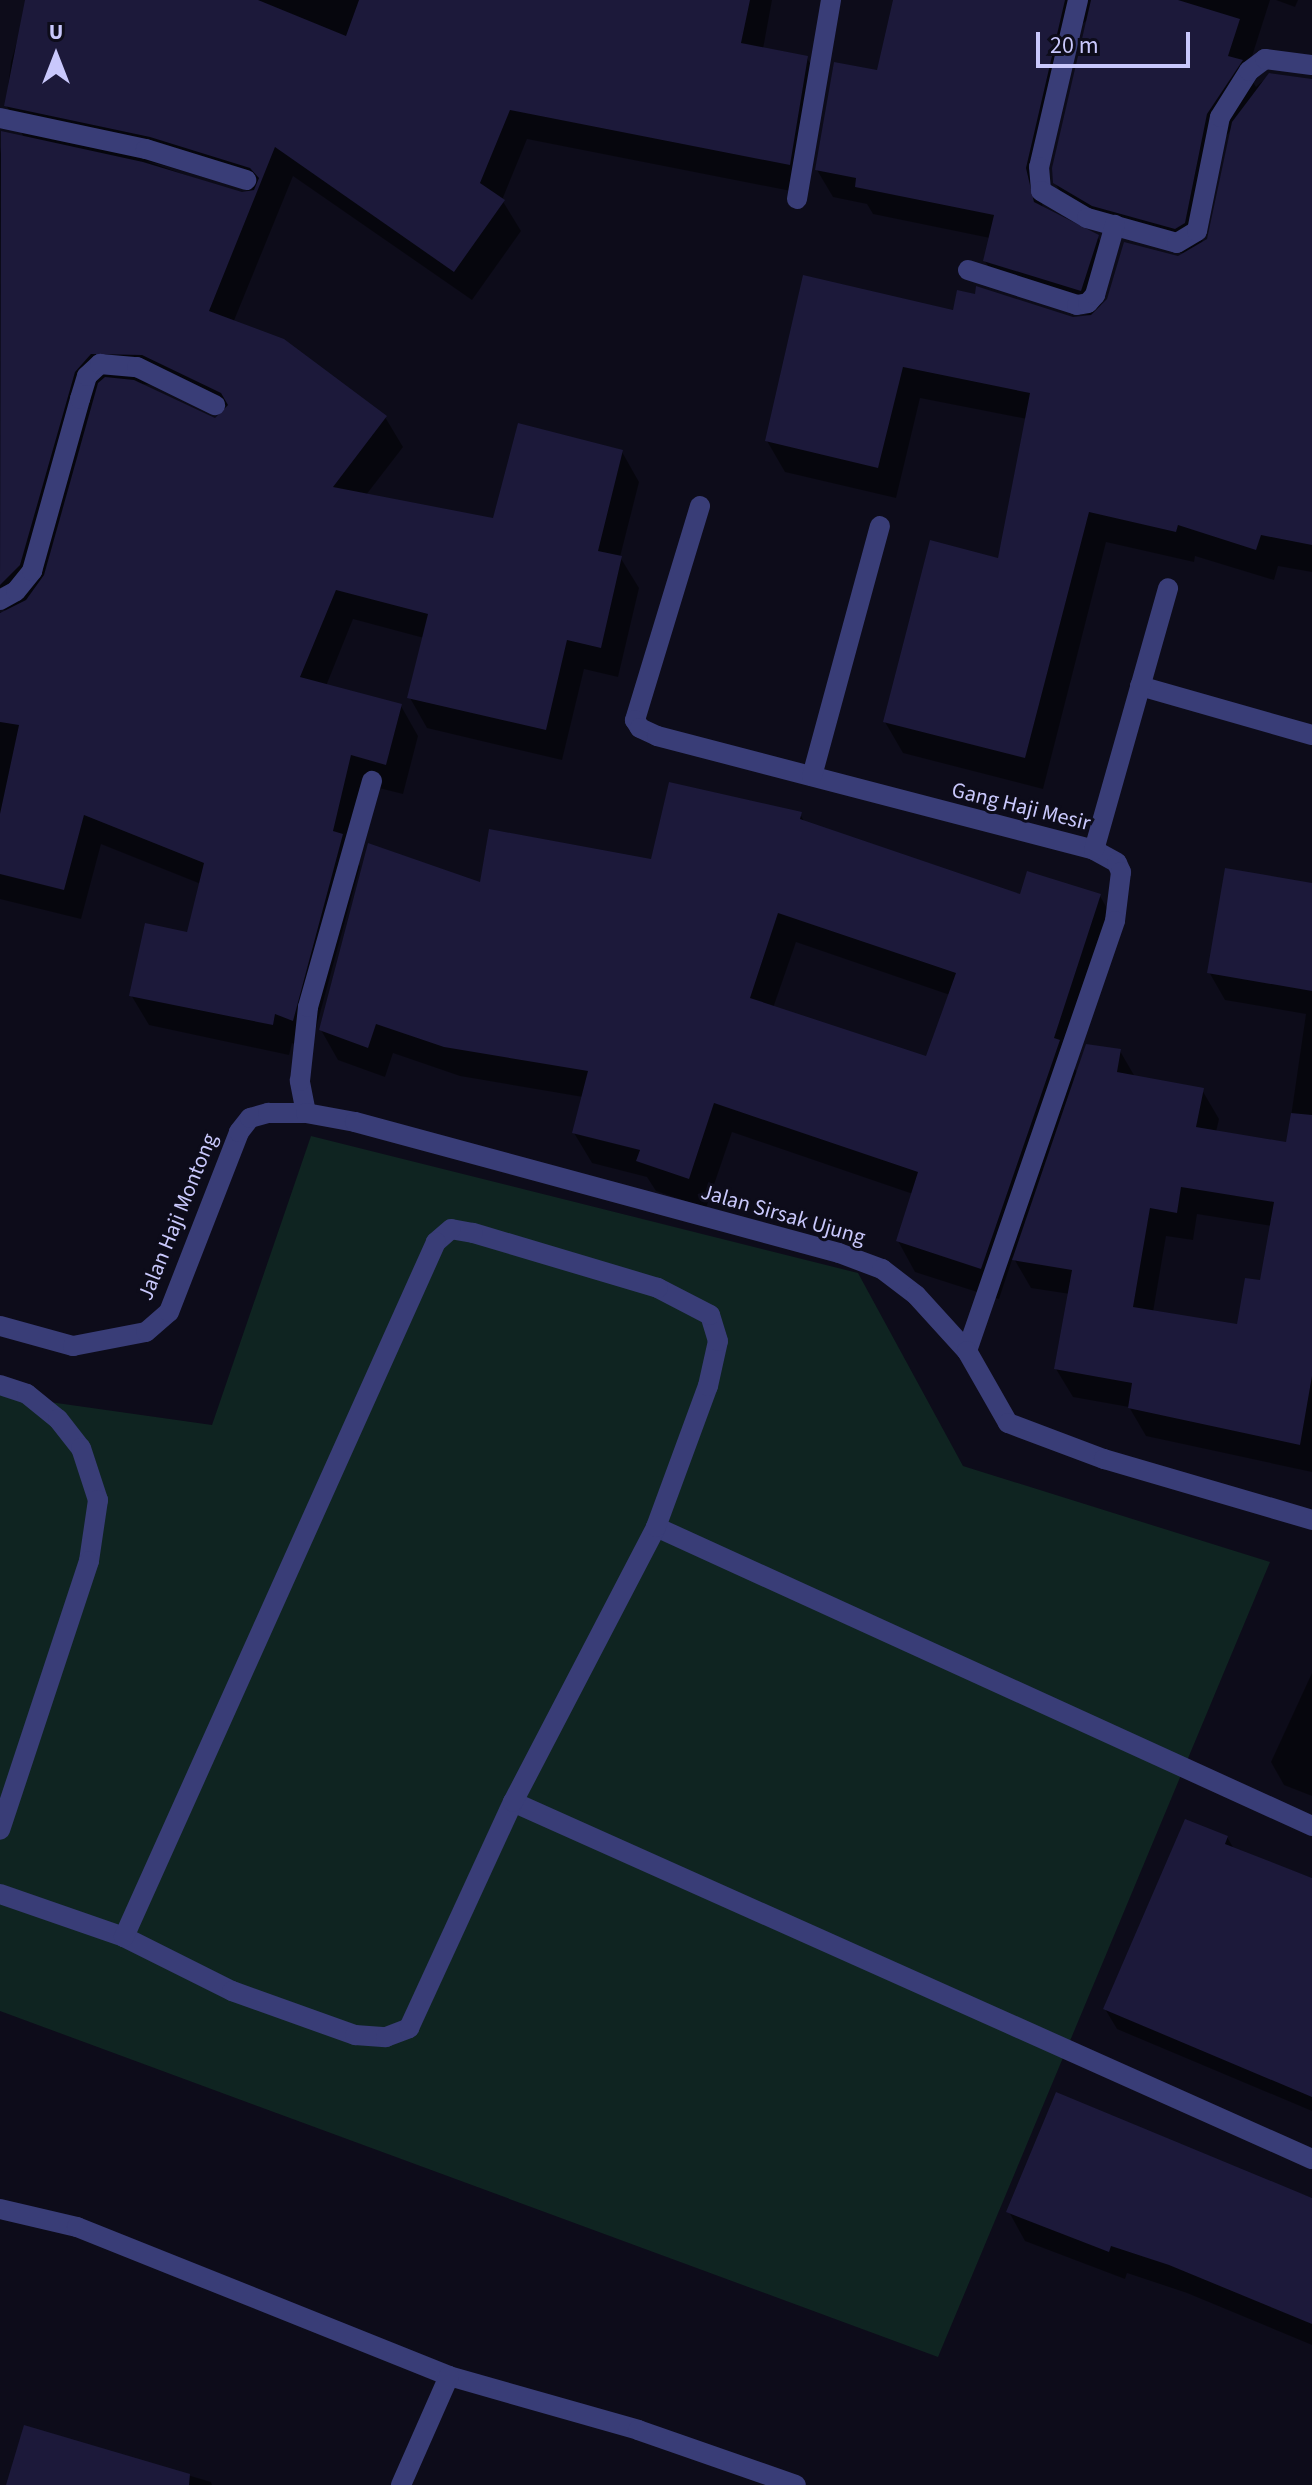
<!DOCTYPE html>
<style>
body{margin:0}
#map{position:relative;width:1312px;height:2485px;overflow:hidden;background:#0d0c1a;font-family:"Source Sans 3",sans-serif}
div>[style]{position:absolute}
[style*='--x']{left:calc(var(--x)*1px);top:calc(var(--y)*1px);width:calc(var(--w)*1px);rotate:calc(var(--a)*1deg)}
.green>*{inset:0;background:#0f2421}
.shadow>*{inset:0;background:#0007}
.building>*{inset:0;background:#1c193a}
.minor>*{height:20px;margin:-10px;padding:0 10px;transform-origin:10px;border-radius:10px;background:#393d77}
span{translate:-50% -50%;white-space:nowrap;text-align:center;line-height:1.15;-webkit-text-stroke:6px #0d0c1a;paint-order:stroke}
.street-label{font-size:22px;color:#c9c8fc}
.north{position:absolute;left:16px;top:16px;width:80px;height:80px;-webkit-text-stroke:6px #0d0c1a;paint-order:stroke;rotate:0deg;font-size:22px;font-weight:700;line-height:32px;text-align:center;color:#c9c8fc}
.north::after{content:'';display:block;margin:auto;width:28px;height:36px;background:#c9c8fc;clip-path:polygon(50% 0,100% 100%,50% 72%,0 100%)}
.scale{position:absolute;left:1036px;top:32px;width:154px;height:36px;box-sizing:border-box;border:4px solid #c9c8fc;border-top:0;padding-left:10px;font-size:24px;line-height:28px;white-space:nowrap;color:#c9c8fc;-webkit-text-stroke:6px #0d0c1a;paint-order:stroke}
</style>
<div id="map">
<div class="green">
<div style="clip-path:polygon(311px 1136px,858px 1273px,963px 1466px,1270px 1562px,938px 2357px,0 2011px,0 1395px,212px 1425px)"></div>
</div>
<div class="shadow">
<div style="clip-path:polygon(evenodd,29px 0,772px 0,763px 49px,807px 58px,824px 88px,806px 194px,527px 139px,502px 200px,521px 231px,472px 300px,293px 176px,233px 323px,385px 417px,403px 447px,366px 495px,495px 521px,622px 452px,639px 482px,620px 557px,639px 588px,618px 677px,584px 669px,562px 760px,427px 728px,410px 698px,424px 638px,353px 619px,326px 686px,401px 706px,418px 736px,403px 794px,367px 785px,352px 853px,360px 866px,310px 1050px,292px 1043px,289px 1055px,149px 1025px,131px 995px,189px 934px,201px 884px,101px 844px,81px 919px,0 899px,0 612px,8px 614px,0 605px,0 154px,3px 134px,25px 139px,6px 105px,11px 62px,29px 0,146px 161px,167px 166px,249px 191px,242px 195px,146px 161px,29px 0,139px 384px,161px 385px,222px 414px,216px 420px,139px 384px)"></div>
<div style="clip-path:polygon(evenodd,895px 0,1270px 0,1247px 72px,1256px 87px,1269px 75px,1312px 83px,1312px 572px,1278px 566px,1274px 580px,1195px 556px,1194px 562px,1106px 542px,1043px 789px,903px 753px,885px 722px,1000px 560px,1027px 419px,920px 398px,896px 498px,785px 472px,767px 441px,954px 313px,1074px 320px,1091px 316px,1001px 288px,985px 261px,990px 238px,873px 214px,867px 204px,833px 197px,817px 170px,878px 73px,895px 0,1089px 19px,1055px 183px,1072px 211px,1110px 233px,1185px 254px,1098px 314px,1113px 264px,1097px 236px,1043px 209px,1041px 197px,1080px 25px,1089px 19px,895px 0,1234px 125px,1210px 239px,1202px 244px,1222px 142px,1234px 125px)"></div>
<div style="clip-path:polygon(1276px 0,1298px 0,1295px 7px)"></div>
<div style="clip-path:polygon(evenodd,800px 814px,805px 823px,1021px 896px,1100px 896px,1117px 926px,1072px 1064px,1078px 1074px,1120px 1051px,1135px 1077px,1202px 1090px,1219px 1119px,1216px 1132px,1287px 1144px,1306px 1014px,1225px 1000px,1209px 972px,1312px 885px,1312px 1472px,1146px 1436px,1129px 1407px,1073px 1397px,1056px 1369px,1070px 1294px,1031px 1288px,1013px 1257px,999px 1299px,915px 1272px,898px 1241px,913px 1194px,732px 1132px,706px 1208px,656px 1191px,647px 1177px,592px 1163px,574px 1133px,583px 1097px,460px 1076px,393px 1053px,385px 1077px,338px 1060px,321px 1030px,481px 884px,653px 861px,800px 814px,796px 942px,950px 995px,927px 1059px,773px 1008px,796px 942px,800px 814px,1197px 1214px,1272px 1226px,1262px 1283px,1239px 1326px,1153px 1312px,1166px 1236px,1193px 1240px,1197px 1214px)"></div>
<div style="clip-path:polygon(1312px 1673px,1312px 1796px,1284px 1785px,1271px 1762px)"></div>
<div style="clip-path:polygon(1227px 1837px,1234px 1849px,1312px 1878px,1312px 2111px,1117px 2029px,1105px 2009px)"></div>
<div style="clip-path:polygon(1189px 2152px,1312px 2198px,1312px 2345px,1187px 2293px,1127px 2273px,1125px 2279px,1025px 2241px,1009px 2212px)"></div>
<div style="clip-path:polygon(25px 2427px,211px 2482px,212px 2485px,8px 2485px)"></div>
</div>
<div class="building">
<div style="clip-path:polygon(25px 0,258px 0,346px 36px,359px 0,750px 0,741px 43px,808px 56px,790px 165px,510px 110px,480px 183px,505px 200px,454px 272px,275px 147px,209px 311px,284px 339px,387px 416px,333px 487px,493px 518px,518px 423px,623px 450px,598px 551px,622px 556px,601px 648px,567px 640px,546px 730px,407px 698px,428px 614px,336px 590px,300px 677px,402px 704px,386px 765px,351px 755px,333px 831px,343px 834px,293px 1021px,275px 1014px,273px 1025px,129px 996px,145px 923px,187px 932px,204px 863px,84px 815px,64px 890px,0 874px,0 814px,19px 725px,0 722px,0 613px,26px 600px,44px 575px,98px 383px,105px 377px,134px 380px,215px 418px,228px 405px,221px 393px,142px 355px,91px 354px,75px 372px,20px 565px,0 585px,1px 131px,143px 162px,242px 192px,254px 190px,259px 178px,250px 168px,150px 137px,4px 106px)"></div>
<div style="clip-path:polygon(893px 0,1065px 0,1026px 168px,1034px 202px,1099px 235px,1081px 291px,983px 261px,994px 215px,855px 187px,856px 178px,815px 170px,834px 62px,877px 70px)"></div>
<div style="clip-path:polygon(1091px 0,1178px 0,1240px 19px,1228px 56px,1243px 60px,1207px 114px,1185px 223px,1175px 229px,1092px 206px,1053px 183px,1052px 168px)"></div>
<div style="clip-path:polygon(1269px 73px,1312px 79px,1312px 545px,1261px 535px,1256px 550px,1178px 525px,1176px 532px,1089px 512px,1025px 758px,883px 722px,930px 540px,998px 558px,1030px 393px,903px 367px,878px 468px,765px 441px,803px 275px,953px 310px,957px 290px,975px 294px,976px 286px,1073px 317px,1091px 315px,1107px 299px,1124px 242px,1178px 256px,1207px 239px,1232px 122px)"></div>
<div style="clip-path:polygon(evenodd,669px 782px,802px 812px,800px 819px,1020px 894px,1027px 871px,1101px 894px,1054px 1038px,1060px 1040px,981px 1269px,896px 1241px,918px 1172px,714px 1103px,689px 1179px,636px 1161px,640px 1150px,572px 1133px,588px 1071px,444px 1047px,376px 1024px,368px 1048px,319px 1030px,368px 843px,480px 882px,489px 829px,651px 859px,669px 782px,778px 913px,956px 973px,926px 1056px,750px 998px,778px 913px)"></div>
<div style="clip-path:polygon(1225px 868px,1312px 883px,1312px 991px,1207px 973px)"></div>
<div style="clip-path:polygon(evenodd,1086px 1044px,1121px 1049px,1117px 1072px,1204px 1088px,1196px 1127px,1286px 1142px,1291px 1113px,1312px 1115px,1312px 1376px,1300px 1445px,1128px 1408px,1132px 1383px,1054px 1369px,1072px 1270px,1012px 1260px,1086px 1044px,1181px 1187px,1274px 1202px,1260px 1280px,1245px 1278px,1237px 1324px,1133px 1307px,1150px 1208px,1177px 1213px,1181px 1187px)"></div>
<div style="clip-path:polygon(1185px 1819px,1228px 1836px,1225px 1844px,1312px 1878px,1312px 2097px,1103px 2009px)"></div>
<div style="clip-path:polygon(1056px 2092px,1312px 2198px,1312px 2324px,1169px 2265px,1111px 2246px,1109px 2252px,1006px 2212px)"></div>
<div style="clip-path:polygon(24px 2425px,190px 2474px,189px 2485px,6px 2485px)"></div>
</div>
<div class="minor">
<div style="--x:1078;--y:0;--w:171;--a:103.1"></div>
<div style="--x:1039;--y:167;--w:24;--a:85"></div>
<div style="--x:1041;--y:191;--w:53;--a:30.4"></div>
<div style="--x:1087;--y:218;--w:93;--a:15.5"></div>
<div style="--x:1177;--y:243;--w:23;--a:-31"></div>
<div style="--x:1197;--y:231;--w:116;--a:-78.6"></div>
<div style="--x:1220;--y:117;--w:54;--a:-57.8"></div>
<div style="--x:1249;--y:71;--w:20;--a:-37"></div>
<div style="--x:1265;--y:59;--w:47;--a:7.3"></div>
<div style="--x:0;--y:118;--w:149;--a:12"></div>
<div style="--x:146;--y:149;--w:105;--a:17.2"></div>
<div style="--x:797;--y:199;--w:202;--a:-80.3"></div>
<div style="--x:968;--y:270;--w:114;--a:17.8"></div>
<div style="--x:1077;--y:305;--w:11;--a:-10"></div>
<div style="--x:1088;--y:303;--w:11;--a:-49"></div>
<div style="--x:1095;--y:295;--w:73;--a:-74.1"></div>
<div style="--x:700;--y:506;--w:224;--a:106.9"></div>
<div style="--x:635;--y:720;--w:9;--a:58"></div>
<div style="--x:640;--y:728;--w:19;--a:25"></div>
<div style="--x:657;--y:736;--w:452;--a:14.6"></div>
<div style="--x:1094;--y:850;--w:26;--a:29"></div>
<div style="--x:1117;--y:863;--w:10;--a:66"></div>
<div style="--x:1121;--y:872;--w:49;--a:97"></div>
<div style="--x:1115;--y:921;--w:455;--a:109"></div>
<div style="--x:0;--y:600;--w:18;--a:-29"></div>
<div style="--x:16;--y:591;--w:26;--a:-51"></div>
<div style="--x:32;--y:571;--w:179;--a:-74.4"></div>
<div style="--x:80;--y:399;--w:24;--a:-73"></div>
<div style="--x:87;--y:376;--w:18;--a:-43"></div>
<div style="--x:100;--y:364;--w:37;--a:5"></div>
<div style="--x:137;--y:367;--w:87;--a:26"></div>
<div style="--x:1140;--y:686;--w:179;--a:15.9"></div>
<div style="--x:812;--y:776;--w:259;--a:-74.8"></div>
<div style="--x:1094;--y:850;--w:272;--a:-74.2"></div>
<div style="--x:306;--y:1113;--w:33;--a:-101"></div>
<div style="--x:300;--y:1081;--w:74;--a:-83.8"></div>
<div style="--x:308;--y:1007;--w:235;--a:-74.2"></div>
<div style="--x:0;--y:1326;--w:76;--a:15.3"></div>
<div style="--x:73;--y:1346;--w:74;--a:-10.9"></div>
<div style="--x:146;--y:1332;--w:30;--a:-41"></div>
<div style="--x:169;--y:1312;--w:193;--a:-68.7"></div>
<div style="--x:239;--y:1132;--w:18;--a:-52"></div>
<div style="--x:250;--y:1118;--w:19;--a:-16"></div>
<div style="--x:268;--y:1113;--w:38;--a:0"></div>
<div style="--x:306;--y:1113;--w:50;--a:10.4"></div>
<div style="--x:355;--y:1122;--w:501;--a:15.14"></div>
<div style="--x:839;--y:1253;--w:46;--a:20.4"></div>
<div style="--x:882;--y:1269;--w:43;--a:37.4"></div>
<div style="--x:916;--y:1295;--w:76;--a:47.7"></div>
<div style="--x:967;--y:1351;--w:83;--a:60.3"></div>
<div style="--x:1008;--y:1423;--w:103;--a:20.6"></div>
<div style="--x:1104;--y:1459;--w:217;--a:16.3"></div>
<div style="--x:0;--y:1385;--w:28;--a:18"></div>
<div style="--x:27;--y:1394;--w:40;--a:39"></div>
<div style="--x:58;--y:1419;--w:37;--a:52"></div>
<div style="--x:81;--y:1448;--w:55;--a:71.9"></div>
<div style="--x:98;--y:1500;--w:62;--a:98.4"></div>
<div style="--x:89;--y:1561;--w:283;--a:108.3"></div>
<div style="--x:656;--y:1527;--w:721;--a:24.5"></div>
<div style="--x:513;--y:1802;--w:875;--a:24.08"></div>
<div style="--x:0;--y:1894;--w:131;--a:19.1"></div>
<div style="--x:124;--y:1937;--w:121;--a:26.6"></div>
<div style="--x:232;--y:1991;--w:131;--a:19.7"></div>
<div style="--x:355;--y:2035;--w:31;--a:4"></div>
<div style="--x:386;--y:2037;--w:25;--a:-21"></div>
<div style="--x:409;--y:2028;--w:249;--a:-65.3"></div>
<div style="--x:513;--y:1802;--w:310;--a:-62.5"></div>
<div style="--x:656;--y:1527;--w:150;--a:-69.8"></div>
<div style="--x:708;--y:1386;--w:46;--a:-77.5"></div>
<div style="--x:718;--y:1341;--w:27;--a:-107"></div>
<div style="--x:710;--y:1315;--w:59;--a:-152.6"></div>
<div style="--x:658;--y:1288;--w:193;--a:-163.4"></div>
<div style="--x:473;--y:1233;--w:22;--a:-170"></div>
<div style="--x:451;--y:1229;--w:20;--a:139"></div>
<div style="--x:436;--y:1242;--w:762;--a:114.18"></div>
<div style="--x:0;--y:2209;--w:79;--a:13.2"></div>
<div style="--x:77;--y:2227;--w:401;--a:21.8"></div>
<div style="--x:449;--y:2376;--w:197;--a:15.9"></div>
<div style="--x:638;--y:2430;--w:167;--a:19.2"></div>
<div style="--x:401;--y:2485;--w:119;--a:-66.2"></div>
</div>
<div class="street-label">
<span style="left:1021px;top:807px;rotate:14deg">Gang Haji Mesir</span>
<span style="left:783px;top:1215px;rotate:16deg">Jalan Sirsak Ujung</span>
<span style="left:178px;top:1217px;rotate:-68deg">Jalan Haji Montong</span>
</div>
<div class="north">U</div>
<div class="scale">20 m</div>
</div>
